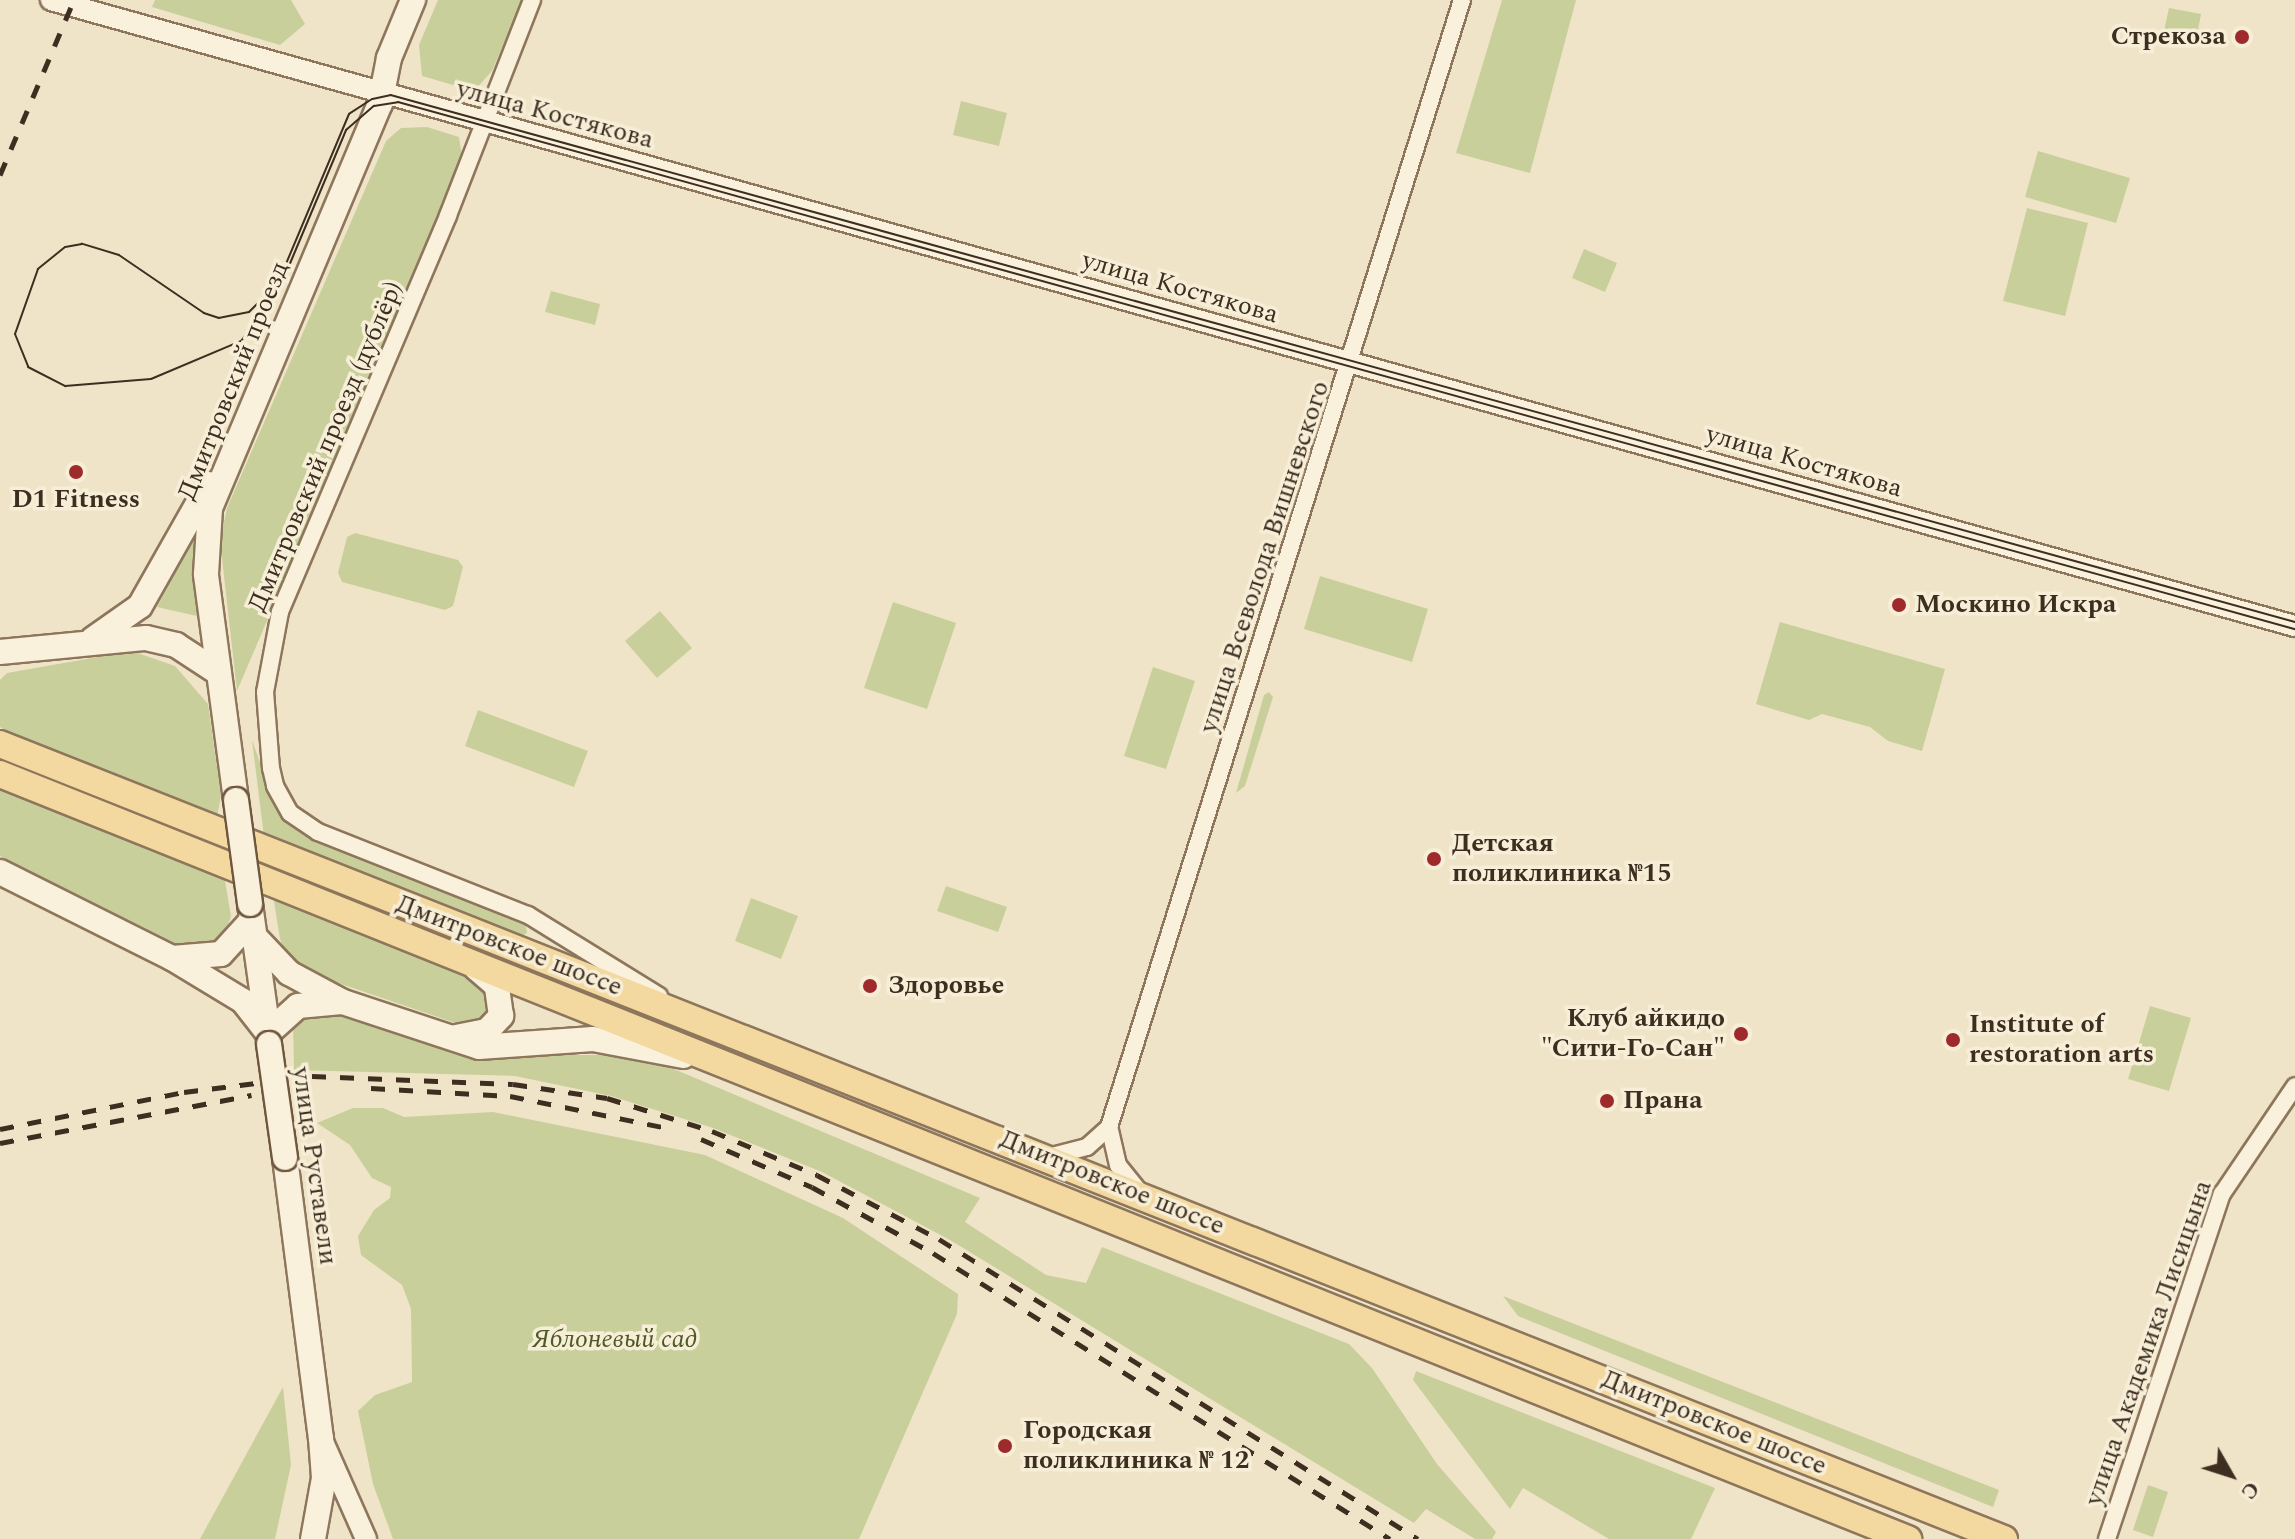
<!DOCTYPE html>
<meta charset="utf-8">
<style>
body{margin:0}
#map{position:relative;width:2295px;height:1539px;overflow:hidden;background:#f0e4c8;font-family:Spectral,serif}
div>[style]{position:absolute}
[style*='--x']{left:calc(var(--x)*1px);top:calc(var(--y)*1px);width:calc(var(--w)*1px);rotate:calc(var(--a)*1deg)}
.green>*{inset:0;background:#c9cf9b}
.roads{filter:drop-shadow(2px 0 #8d765c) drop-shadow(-2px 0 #8d765c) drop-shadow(0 2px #8d765c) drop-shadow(0 -2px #8d765c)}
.minor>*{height:16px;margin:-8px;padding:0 8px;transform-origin:8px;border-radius:8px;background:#faf1dc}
.tertiary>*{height:20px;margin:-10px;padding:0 10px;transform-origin:10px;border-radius:10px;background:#faf1dc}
.secondary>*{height:24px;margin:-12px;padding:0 12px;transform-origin:12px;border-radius:12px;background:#faf1dc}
.primary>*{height:26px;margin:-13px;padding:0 13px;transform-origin:13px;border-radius:13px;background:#f3d9a0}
.tram>*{height:2px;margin:-1px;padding:0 1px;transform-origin:1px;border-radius:1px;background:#3d2e20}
.rail>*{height:5px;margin-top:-2.5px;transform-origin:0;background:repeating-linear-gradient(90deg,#3d2e20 0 14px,transparent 0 28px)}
.bridges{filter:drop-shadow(2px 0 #6f573f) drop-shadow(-2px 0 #6f573f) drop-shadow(0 2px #6f573f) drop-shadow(0 -2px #6f573f)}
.secondary-bridge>*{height:24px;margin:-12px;padding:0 12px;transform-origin:12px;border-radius:12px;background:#faf1dc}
.dots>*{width:22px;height:22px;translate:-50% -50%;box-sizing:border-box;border:4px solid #f7eed8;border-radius:50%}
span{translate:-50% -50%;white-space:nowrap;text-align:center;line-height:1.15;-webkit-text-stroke:7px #f7eed8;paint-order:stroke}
.poi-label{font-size:26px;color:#3d2e20;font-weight:700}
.right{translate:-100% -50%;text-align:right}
.left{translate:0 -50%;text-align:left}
.street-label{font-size:26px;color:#3d2e20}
.park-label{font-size:26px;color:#4d5a26;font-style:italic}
.north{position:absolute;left:2191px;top:1435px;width:80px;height:80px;-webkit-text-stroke:6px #f7eed8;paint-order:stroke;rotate:129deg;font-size:22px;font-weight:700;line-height:32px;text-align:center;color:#3d2e20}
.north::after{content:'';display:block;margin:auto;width:28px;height:36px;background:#3d2e20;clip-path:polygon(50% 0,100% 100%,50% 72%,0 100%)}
</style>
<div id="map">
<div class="green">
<div style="clip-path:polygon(155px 0,291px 0,305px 24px,280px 45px,152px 7px)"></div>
<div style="clip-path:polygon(438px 0,522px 0,492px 71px,474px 91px,422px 76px,419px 45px)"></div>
<div style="clip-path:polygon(1502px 0,1576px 0,1530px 173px,1456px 153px)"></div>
<div style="clip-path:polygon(2169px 8px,2201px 14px,2196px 41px,2163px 35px)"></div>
<div style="clip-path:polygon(961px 101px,1007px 113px,999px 146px,953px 135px)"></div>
<div style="clip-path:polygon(427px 127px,459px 137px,463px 162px,237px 691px,220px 541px,227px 508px,386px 141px,401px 128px)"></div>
<div style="clip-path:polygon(2038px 151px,2130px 178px,2116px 223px,2025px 197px)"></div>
<div style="clip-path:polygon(2027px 208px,2088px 223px,2065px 316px,2003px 301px)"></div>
<div style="clip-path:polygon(1584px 249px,1617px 263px,1605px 292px,1572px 278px)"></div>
<div style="clip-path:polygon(551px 291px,600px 304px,595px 325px,545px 312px)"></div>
<div style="clip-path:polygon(355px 533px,458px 560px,463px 567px,453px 606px,445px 610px,342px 582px,338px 573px,347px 537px)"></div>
<div style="clip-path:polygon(196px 535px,194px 548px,201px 617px,157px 607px)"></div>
<div style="clip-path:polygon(1320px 576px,1428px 609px,1412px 662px,1304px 629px)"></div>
<div style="clip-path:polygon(893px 602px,956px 623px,927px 709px,864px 688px)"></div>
<div style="clip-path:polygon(660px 611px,692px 648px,657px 678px,625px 641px)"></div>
<div style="clip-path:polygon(1780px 622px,1945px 669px,1922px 751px,1888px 741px,1870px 727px,1822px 714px,1809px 720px,1756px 704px)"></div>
<div style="clip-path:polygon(132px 651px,175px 666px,208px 704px,221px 795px,217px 818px,15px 737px,0 727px,0 680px,7px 673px)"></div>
<div style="clip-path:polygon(1153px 667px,1195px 681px,1166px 769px,1124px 756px)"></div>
<div style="clip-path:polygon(1269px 692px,1273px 697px,1245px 786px,1236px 793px,1264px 695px)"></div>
<div style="clip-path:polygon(478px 710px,588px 751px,574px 787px,465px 746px)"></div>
<div style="clip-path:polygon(252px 740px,275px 805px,290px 824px,525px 923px,527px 933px,518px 938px,264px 837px)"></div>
<div style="clip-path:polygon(0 788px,224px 875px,231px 916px,224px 938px,219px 944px,187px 949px,0 856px)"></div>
<div style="clip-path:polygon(946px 886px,1007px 907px,998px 932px,937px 911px)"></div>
<div style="clip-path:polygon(273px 895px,482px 980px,494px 1012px,470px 1028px,306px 972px,288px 958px,280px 939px)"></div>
<div style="clip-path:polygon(751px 898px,798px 916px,781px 959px,735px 941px)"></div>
<div style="clip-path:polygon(2150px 1006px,2191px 1018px,2169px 1091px,2128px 1079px)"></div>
<div style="clip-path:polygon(320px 1010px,468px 1055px,627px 1055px,662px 1064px,980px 1198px,965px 1222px,1046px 1275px,1086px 1283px,1102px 1247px,1349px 1344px,1372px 1368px,1437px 1464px,1496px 1532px,1492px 1539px,1475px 1539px,1426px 1509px,1414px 1523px,950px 1240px,822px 1172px,713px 1128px,611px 1096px,515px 1076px,294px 1070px,293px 1023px,302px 1013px)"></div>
<div style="clip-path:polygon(353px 1108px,383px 1108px,404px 1117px,493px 1112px,705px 1155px,843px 1218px,958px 1294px,957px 1314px,859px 1539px,393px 1539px,373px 1484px,358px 1411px,375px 1395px,412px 1382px,411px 1309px,402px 1285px,361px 1255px,358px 1236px,374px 1210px,390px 1198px,391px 1187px,372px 1178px,350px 1145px,317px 1123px)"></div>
<div style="clip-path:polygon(1503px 1296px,1999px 1490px,1993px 1507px,1518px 1316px)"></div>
<div style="clip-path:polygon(1416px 1371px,1715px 1488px,1691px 1539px,1609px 1539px,1523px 1488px,1510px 1509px,1413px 1380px)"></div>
<div style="clip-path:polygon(283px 1387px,291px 1465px,275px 1539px,200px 1539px)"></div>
<div style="clip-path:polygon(2148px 1485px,2168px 1492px,2153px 1537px,2133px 1530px)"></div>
</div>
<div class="roads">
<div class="minor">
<div style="--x:532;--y:0;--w:232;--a:111.3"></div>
<div style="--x:448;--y:216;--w:430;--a:113"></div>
<div style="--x:280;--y:612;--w:81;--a:100.6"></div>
<div style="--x:265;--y:692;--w:76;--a:85.5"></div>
<div style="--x:271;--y:768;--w:18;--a:77"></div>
<div style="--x:275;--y:786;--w:31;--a:61"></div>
<div style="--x:290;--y:813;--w:34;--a:34"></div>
<div style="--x:318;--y:832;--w:226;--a:21.6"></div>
<div style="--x:528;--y:915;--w:154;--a:31.7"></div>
<div style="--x:1048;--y:1157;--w:40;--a:-14.4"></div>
<div style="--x:1087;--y:1147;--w:30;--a:-42"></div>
<div style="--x:1139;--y:1191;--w:33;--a:-129"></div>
<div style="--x:1118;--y:1165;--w:39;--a:-103"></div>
<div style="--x:1109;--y:1127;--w:1181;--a:-72.61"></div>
<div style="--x:2107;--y:1539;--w:364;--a:-71.6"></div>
<div style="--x:2222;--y:1194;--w:130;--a:-55.9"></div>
</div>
<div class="tertiary">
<div style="--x:51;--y:0;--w:2330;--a:15.59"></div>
<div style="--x:324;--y:1444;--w:104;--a:66.1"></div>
</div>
<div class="secondary">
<div style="--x:93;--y:639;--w:57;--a:-35.1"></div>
<div style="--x:140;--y:606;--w:140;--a:-60.5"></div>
<div style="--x:0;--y:652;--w:147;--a:-5.5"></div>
<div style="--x:146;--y:638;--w:31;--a:13"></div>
<div style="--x:176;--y:645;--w:51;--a:33.1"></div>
<div style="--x:236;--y:800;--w:228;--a:-97.6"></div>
<div style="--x:206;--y:574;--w:66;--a:-86.5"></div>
<div style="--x:210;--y:508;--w:438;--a:-67.2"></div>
<div style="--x:380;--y:104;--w:47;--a:-78.9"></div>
<div style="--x:389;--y:58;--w:63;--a:-67.5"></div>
<div style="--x:0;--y:872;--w:192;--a:26.6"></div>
<div style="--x:172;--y:958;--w:83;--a:31.2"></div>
<div style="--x:243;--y:1001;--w:41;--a:52"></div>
<div style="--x:250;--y:904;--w:122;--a:82"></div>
<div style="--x:254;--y:936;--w:51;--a:46.6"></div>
<div style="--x:289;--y:973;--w:61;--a:28.2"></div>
<div style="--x:343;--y:1002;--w:143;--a:18.3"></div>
<div style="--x:479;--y:1047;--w:114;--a:-4"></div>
<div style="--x:593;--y:1039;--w:92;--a:10.7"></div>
<div style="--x:172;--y:958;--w:49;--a:-4.7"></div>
<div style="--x:221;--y:954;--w:46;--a:-47.6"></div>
<div style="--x:268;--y:1033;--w:40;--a:-42"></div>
<div style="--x:298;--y:1006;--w:44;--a:-5.2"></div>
<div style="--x:456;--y:1037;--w:32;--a:-11"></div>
<div style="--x:487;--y:1031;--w:21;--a:-47"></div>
<div style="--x:501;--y:1016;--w:30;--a:-98"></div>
<div style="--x:497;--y:986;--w:28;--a:-139"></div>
<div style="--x:285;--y:1158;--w:282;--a:82.7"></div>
<div style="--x:321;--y:1438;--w:40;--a:85.7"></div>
<div style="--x:324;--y:1478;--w:62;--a:100.2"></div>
</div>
<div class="primary">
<div style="--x:0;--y:744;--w:2156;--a:21.64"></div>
<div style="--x:0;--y:774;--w:2056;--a:21.85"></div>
</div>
</div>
<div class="tram">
<div style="--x:2295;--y:622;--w:1976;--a:-164.53"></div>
<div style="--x:391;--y:95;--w:19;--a:168"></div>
<div style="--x:372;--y:99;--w:27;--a:147"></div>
<div style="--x:349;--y:114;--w:183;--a:112.8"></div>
<div style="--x:278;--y:283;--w:41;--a:135"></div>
<div style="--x:249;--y:312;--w:31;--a:169"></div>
<div style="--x:219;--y:318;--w:16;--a:-162"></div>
<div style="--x:204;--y:313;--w:103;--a:-145.7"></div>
<div style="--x:119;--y:255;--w:39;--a:-163"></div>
<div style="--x:82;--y:244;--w:17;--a:170"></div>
<div style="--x:65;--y:247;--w:35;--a:141"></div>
<div style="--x:38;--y:269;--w:69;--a:109.5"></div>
<div style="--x:15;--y:334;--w:35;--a:68"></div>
<div style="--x:28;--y:367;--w:42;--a:27.2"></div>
<div style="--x:65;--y:386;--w:86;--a:-4.7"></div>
<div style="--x:151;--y:379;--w:98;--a:-22.9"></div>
<div style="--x:241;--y:341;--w:61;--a:-52.9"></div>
<div style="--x:278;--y:292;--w:176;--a:-67.2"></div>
<div style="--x:346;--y:130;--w:37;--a:-41"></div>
<div style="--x:374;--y:106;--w:24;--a:-9"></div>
<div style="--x:398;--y:102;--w:1969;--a:15.53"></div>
</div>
<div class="rail">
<div style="--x:0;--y:175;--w:190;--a:-67.1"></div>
<div style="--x:371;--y:1088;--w:139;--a:3.3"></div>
<div style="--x:510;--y:1096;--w:160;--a:11.5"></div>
<div style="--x:0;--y:1129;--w:188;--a:-11.4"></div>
<div style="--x:184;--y:1092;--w:129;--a:-7.1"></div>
<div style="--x:312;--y:1076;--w:201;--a:2.3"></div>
<div style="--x:513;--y:1084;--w:95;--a:8.5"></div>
<div style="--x:607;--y:1098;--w:110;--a:17.4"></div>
<div style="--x:712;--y:1131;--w:114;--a:22.7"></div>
<div style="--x:817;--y:1175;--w:138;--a:27.7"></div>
<div style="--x:939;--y:1239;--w:565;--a:32.06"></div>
<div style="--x:701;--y:1139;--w:121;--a:23.4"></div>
<div style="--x:812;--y:1187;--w:138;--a:28.6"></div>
<div style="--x:933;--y:1253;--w:539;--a:32.04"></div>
<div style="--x:0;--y:1143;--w:256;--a:-10.8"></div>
</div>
<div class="bridges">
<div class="secondary-bridge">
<div style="--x:236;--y:800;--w:105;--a:82.3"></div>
<div style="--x:269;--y:1044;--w:115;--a:82"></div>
</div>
</div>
<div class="dots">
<div style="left:2242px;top:37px;background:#9e2a2b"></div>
<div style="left:76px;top:472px;background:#9e2a2b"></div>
<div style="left:1899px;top:605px;background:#9e2a2b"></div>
<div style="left:1434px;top:859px;background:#9e2a2b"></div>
<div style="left:870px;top:986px;background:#9e2a2b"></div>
<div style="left:1741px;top:1034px;background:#9e2a2b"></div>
<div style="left:1953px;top:1040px;background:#9e2a2b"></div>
<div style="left:1607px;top:1101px;background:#9e2a2b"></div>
<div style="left:1005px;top:1446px;background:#9e2a2b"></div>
</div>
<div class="poi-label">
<span class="right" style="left:2226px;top:37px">Стрекоза</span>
<span style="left:76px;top:500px">D1 Fitness</span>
<span class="left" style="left:1915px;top:605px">Москино Искра</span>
<span class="left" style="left:1452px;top:859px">Детская<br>поликлиника №15</span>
<span class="left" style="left:888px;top:986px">Здоровье</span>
<span class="right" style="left:1725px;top:1034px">Клуб айкидо<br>"Сити-Го-Сан"</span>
<span class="left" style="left:1969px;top:1040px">Institute of<br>restoration arts</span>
<span class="left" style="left:1623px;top:1101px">Прана</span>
<span class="left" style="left:1023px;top:1446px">Городская<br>поликлиника № 12</span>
</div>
<div class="street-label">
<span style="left:555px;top:115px;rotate:15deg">улица Костякова</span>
<span style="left:1180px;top:288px;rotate:16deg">улица Костякова</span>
<span style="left:234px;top:381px;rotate:-68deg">Дмитровский проезд</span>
<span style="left:326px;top:447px;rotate:-67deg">Дмитровский проезд (дублёр)</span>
<span style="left:1804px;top:462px;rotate:16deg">улица Костякова</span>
<span style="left:1265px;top:557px;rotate:-72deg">улица Всеволода Вишневского</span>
<span style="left:509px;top:946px;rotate:21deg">Дмитровское шоссе</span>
<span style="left:314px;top:1166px;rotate:82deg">улица Руставели</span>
<span style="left:1112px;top:1183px;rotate:22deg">Дмитровское шоссе</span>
<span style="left:2149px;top:1343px;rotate:-71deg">улица Академика Лисицына</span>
<span style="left:1714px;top:1423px;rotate:22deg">Дмитровское шоссе</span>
</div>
<div class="park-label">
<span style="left:615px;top:1340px">Яблоневый сад</span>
</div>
<div class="north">С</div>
</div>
